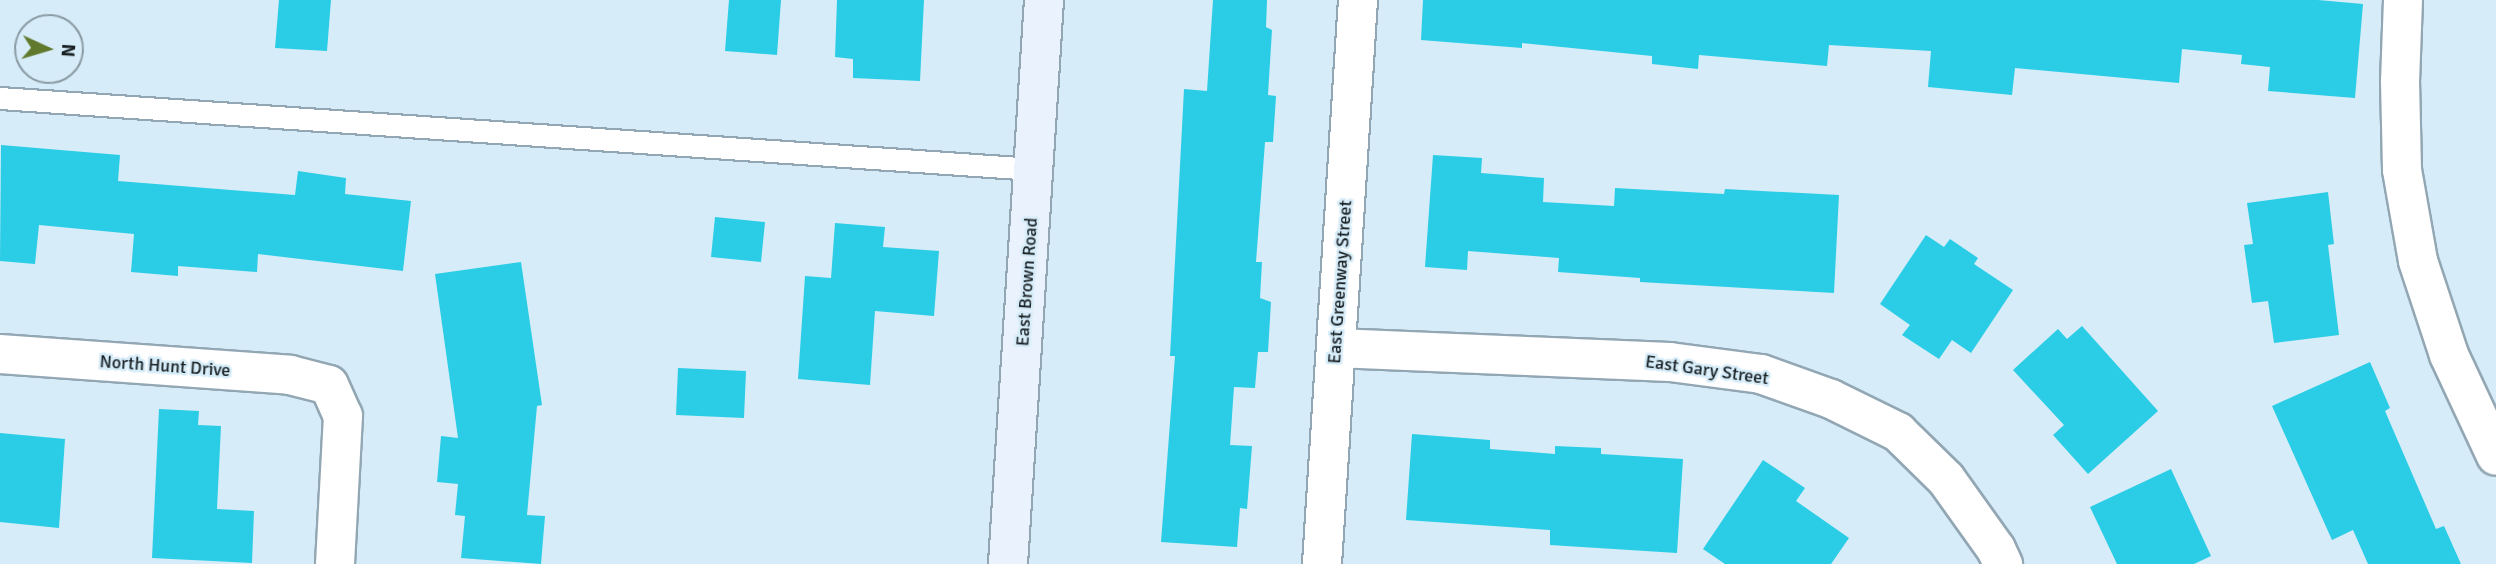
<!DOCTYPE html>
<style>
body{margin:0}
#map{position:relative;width:2496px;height:564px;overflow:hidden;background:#d6ecf8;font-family:Signika,sans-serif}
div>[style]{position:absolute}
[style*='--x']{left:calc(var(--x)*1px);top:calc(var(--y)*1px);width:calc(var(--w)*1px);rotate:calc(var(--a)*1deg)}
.building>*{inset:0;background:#2bcde6}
.roads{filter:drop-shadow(2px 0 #92a7b3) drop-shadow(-2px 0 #92a7b3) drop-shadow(0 2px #92a7b3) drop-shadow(0 -2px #92a7b3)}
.service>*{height:21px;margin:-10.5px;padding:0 10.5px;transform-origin:10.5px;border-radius:10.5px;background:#fff}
.minor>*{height:38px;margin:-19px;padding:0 19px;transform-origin:19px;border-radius:19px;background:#fff}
.secondary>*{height:38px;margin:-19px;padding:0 19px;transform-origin:19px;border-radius:19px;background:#e9f2fd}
span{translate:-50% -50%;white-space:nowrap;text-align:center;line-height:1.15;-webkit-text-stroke:5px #d6ecf8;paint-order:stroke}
.street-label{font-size:18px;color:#182024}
.north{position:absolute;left:14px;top:14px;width:70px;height:70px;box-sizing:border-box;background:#d6ecf8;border:2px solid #8a9aa3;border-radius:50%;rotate:94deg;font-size:19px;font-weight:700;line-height:28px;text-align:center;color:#182024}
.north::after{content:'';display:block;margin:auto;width:24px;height:32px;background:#61792c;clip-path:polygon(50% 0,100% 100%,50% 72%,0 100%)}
</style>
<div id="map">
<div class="building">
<div style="clip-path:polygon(279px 0,331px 0,327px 51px,275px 48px)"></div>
<div style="clip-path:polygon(729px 0,781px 0,777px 55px,725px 51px)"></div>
<div style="clip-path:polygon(837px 0,924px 0,920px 81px,853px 78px,853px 59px,835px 57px)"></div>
<div style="clip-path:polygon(1213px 0,1267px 0,1266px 27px,1272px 30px,1268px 95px,1276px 96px,1273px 142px,1265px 142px,1256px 262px,1262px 262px,1260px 298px,1271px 302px,1268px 352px,1258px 352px,1255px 388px,1234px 387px,1230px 445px,1252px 446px,1247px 509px,1240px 508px,1237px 547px,1161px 542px,1175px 356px,1170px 356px,1184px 89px,1207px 91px)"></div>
<div style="clip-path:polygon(1423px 0,2318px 0,2363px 4px,2355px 98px,2268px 91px,2270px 67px,2241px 64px,2242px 55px,2182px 49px,2179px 83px,2015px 68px,2012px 95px,1928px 87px,1931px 51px,1829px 45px,1827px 66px,1699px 55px,1698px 69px,1652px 64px,1652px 56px,1522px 43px,1522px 48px,1421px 40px)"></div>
<div style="clip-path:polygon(1px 145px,120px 155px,118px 181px,295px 195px,298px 171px,346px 178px,345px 194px,411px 201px,403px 271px,258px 254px,257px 272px,178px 266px,178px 276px,131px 272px,134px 234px,39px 225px,35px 264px,0 261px)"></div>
<div style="clip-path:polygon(1433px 155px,1482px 158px,1481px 173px,1544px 178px,1543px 202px,1614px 206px,1615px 188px,1724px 194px,1725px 189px,1839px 195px,1834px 293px,1640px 282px,1640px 278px,1558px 272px,1559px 258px,1468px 251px,1467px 270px,1425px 267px)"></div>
<div style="clip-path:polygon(2328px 192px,2334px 244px,2328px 245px,2339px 335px,2274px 343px,2268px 301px,2252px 303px,2244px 245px,2253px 244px,2247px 203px)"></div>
<div style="clip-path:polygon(715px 217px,765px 222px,761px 262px,711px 257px)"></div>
<div style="clip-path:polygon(835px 223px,885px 227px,883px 247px,939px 251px,934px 316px,875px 311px,870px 385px,798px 379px,805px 276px,831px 278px)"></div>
<div style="clip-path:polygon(1926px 235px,1944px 247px,1950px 239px,1978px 258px,1974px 264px,2013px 290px,1971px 353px,1952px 340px,1939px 359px,1902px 335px,1910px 325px,1880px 304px)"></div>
<div style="clip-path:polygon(521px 262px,542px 405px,537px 406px,527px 515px,545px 516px,541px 564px,461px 558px,465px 516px,455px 515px,458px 484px,437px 482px,441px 436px,458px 438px,435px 274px)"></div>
<div style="clip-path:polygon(2082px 326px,2158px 411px,2088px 474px,2053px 435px,2064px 425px,2013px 370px,2058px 329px,2067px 339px)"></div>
<div style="clip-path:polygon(2370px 362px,2390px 408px,2385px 411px,2436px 529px,2444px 526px,2461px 564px,2368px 564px,2353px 530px,2332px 540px,2272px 406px)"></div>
<div style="clip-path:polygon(678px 368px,746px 371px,744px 418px,676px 415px)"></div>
<div style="clip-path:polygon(159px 409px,199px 411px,198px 425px,221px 426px,217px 509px,254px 511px,252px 563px,152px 558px)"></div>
<div style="clip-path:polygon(0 433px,65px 439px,59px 528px,0 522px)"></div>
<div style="clip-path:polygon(1412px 434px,1490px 440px,1490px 449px,1555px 454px,1555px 446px,1601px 448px,1601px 454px,1683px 459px,1677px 553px,1550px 545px,1550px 530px,1406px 520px)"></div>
<div style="clip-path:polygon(1763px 460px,1805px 488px,1796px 501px,1849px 538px,1831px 564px,1725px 564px,1703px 549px)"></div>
<div style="clip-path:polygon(2171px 469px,2211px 556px,2194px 564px,2117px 564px,2090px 507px)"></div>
</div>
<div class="roads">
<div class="service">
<div style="--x:0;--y:98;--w:1036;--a:3.93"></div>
</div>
<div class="minor">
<div style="--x:2403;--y:0;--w:81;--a:92.1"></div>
<div style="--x:2400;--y:81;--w:89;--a:88.7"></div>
<div style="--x:2402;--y:170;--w:92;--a:80"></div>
<div style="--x:2418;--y:261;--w:99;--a:71.7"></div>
<div style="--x:2449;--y:355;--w:111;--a:65"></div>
<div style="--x:1336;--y:348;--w:334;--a:2.4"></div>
<div style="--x:1670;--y:362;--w:92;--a:7.5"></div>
<div style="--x:1761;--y:374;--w:74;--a:19.7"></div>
<div style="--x:1831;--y:399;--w:75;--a:26.2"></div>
<div style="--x:1898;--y:432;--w:67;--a:44.4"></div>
<div style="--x:1946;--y:479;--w:86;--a:54.5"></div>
<div style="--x:1996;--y:549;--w:17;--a:65"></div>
<div style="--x:0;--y:354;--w:291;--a:4.1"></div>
<div style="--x:290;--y:375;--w:40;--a:14.4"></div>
<div style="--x:329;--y:385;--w:34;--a:66"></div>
<div style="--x:343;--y:416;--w:148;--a:93.1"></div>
<div style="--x:1322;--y:564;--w:565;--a:-86.35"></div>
</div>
<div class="secondary">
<div style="--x:1008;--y:564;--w:565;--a:-86.35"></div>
</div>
</div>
<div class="street-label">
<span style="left:1027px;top:282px;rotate:-86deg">East Brown Road</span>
<span style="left:1340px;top:282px;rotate:-86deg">East Greenway Street</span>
<span style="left:165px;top:366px;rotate:4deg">North Hunt Drive</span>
<span style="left:1707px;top:370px;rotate:8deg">East Gary Street</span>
</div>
<div class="north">N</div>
</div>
